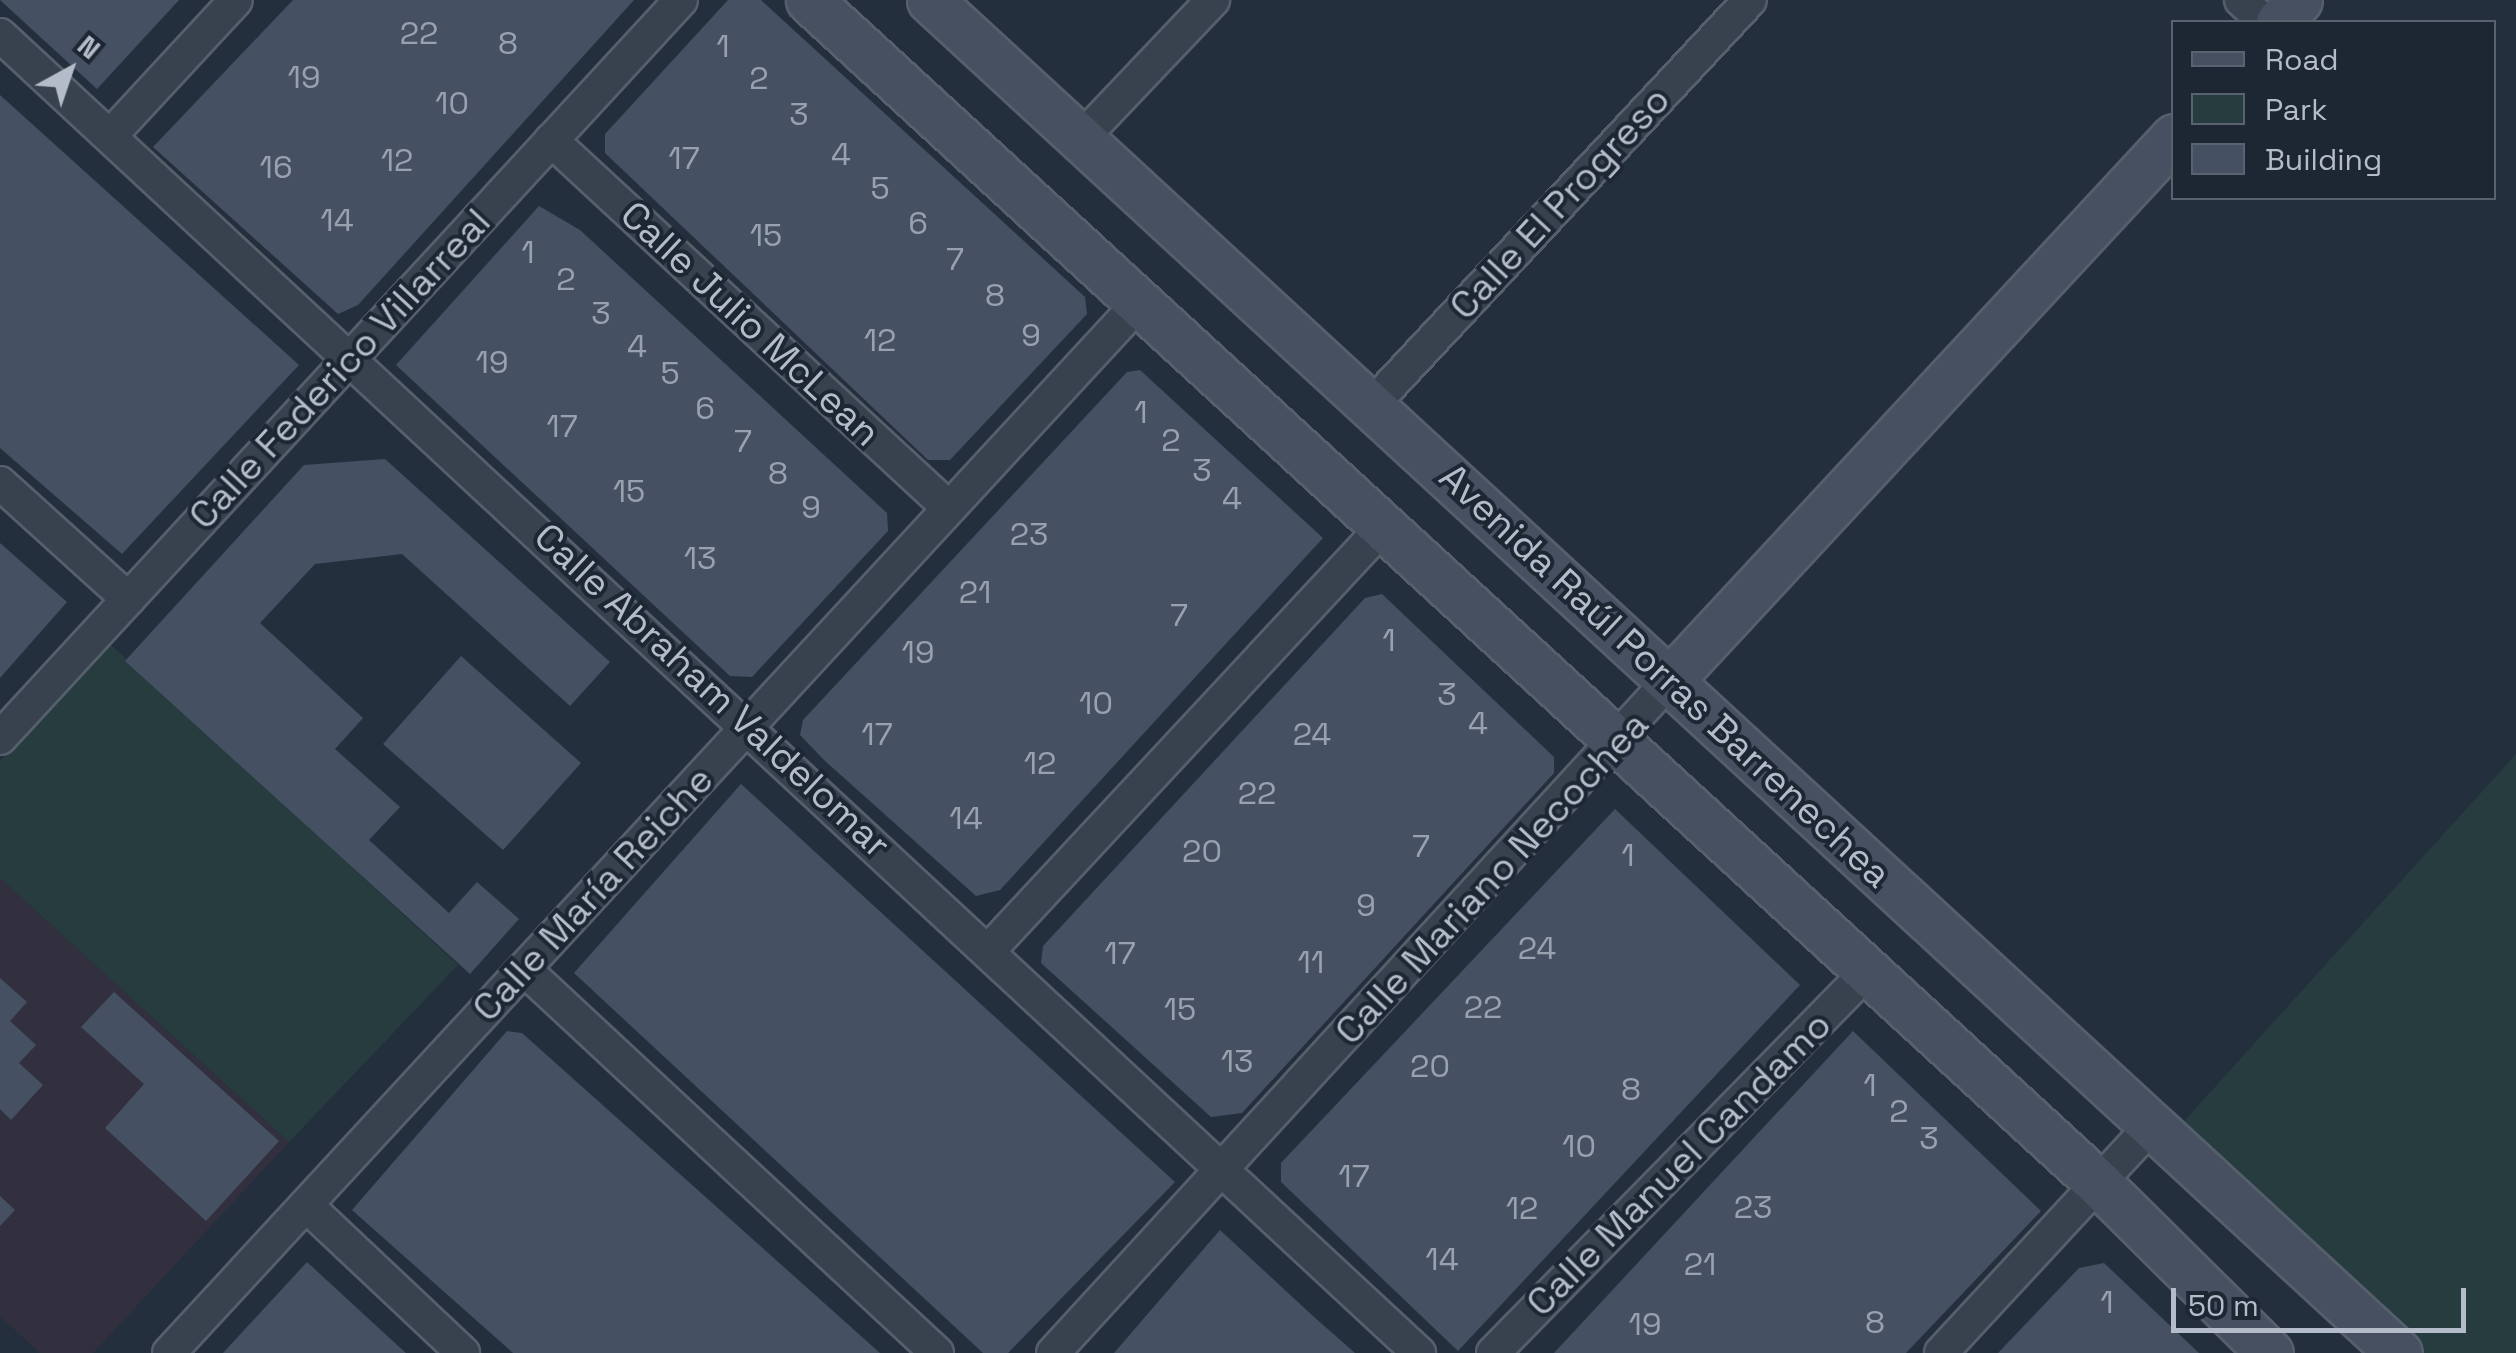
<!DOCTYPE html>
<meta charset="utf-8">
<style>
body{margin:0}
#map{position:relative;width:2516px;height:1353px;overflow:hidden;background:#242f3e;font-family:"Space Grotesk",sans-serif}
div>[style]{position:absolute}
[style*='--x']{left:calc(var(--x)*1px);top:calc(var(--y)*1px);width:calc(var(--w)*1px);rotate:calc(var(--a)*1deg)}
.medical>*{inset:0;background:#32303f}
.green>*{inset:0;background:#263c3f}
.building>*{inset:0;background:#455162}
.roads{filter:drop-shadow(2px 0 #565f6c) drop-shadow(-2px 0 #565f6c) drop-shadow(0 2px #565f6c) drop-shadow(0 -2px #565f6c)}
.street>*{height:32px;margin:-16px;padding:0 16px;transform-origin:16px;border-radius:16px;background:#38414e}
.secondary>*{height:45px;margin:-22.5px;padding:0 22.5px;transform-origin:22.5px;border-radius:22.5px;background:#465061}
span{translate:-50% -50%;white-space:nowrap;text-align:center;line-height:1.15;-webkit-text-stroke:8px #1d2633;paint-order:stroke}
.number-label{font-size:32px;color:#98a1af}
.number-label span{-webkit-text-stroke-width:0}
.street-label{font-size:38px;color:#b4bcc9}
.legend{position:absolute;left:2171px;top:20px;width:325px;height:180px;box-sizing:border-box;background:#1d2633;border:2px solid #59626f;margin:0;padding:12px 18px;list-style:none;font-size:30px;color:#b4bcc9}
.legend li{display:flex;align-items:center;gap:20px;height:50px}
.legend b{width:50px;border:2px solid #59626f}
.north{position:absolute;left:20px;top:20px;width:100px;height:100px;-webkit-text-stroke:8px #1d2633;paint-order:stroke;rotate:40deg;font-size:28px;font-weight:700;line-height:40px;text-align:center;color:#b4bcc9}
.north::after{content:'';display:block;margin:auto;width:35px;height:45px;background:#b4bcc9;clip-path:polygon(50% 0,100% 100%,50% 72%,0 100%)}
.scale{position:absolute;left:2171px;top:1288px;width:295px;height:45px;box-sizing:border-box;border:5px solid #b4bcc9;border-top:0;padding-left:12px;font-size:30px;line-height:35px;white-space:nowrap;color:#b4bcc9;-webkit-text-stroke:8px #1d2633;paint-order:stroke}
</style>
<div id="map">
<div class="medical">
<div style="clip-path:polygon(0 878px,289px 1142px,93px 1353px,40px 1353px,0 1316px)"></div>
</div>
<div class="green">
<div style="clip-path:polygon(110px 644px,458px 965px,289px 1142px,0 878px,0 761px)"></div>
<div style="clip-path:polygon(2516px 754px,2516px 1353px,2417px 1353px,2176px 1130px)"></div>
</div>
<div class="building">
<div style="clip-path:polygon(0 0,179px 0,97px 89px)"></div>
<div style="clip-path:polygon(293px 0,634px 0,358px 305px,338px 314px,153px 147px)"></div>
<div style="clip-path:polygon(728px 0,761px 0,1085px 297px,1087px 314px,950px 460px,928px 460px,605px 153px,605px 134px)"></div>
<div style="clip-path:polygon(0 95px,299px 365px,122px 554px,0 448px)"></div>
<div style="clip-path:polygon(539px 206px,580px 230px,887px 513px,888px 531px,752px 677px,730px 676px,396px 365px)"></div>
<div style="clip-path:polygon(1140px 370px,1323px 538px,1000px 890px,976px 896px,824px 760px,800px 735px,803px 720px,1127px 372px)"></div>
<div style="clip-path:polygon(385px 459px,610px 662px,570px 706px,402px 554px,315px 564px,260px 623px,363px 718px,335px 749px,400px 807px,369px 840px,449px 913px,477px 882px,519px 919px,470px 974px,125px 661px,304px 465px)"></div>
<div style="clip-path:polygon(0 543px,67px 602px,0 678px)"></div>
<div style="clip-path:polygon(1382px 594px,1554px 757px,1554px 773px,1242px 1113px,1211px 1117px,1041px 963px,1043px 946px,1365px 598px)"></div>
<div style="clip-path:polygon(461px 656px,581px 763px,503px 850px,383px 744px)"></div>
<div style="clip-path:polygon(741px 784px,1175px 1182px,1008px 1353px,983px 1353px,574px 973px)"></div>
<div style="clip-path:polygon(1615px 809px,1800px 985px,1458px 1351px,1281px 1182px,1281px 1163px)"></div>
<div style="clip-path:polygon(0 978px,27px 1002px,10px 1021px,36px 1045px,19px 1063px,43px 1085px,11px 1120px,0 1109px)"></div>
<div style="clip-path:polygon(114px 992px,279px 1141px,206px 1221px,105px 1128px,144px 1084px,81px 1027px)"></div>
<div style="clip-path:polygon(507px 1031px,522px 1033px,880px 1353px,513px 1353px,352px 1210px)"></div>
<div style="clip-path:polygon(1853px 1031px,2041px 1211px,1906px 1353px,1554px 1353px)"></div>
<div style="clip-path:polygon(0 1196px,15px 1210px,0 1226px)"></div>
<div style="clip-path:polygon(1220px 1230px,1313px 1316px,1355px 1353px,1114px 1353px)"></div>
<div style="clip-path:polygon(307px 1262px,396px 1344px,406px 1353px,223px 1353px)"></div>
<div style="clip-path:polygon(2104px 1263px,2199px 1353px,1998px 1353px,2079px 1268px)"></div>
</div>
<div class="roads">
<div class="street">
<div style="--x:2241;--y:0;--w:33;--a:43"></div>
<div style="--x:0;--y:35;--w:1937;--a:42.89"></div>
<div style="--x:110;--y:136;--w:185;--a:-47.2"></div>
<div style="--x:1081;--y:139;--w:192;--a:-46.5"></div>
<div style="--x:551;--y:140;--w:542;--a:42.76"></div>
<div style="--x:1371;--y:406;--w:555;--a:-46.97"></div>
<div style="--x:0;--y:483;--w:173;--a:42.2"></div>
<div style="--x:0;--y:738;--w:1004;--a:-47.3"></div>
<div style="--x:991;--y:948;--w:575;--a:-47.04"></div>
<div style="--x:524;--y:969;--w:564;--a:42.92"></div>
<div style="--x:306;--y:1205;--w:216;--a:43.3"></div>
<div style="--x:169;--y:1353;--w:1429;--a:-47.27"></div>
<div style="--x:1053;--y:1353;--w:913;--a:-47.49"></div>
<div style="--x:1493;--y:1353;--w:531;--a:-45.53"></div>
<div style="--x:1941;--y:1353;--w:311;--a:-47.2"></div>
</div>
<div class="secondary">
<div style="--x:809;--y:0;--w:1750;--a:42.54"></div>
<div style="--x:2098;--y:1183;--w:242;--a:44.7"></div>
<div style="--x:930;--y:0;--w:1997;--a:42.65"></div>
<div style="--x:2279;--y:22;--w:30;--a:-48"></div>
<div style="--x:1670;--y:680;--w:741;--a:-47.13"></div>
</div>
</div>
<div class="number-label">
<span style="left:419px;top:33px">22</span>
<span style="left:508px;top:43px">8</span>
<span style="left:723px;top:46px">1</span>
<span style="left:304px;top:77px">19</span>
<span style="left:759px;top:78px">2</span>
<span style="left:452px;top:103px">10</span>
<span style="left:799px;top:114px">3</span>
<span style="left:841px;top:154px">4</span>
<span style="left:684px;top:158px">17</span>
<span style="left:397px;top:160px">12</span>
<span style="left:276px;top:167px">16</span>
<span style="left:880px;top:188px">5</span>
<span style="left:337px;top:220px">14</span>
<span style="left:918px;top:223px">6</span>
<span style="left:766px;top:235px">15</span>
<span style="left:528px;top:252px">1</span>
<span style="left:955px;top:259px">7</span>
<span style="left:566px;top:279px">2</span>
<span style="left:995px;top:295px">8</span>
<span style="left:601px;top:313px">3</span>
<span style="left:1031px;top:335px">9</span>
<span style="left:880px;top:340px">12</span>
<span style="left:637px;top:346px">4</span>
<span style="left:492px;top:362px">19</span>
<span style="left:670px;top:373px">5</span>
<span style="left:705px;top:408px">6</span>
<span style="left:1141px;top:412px">1</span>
<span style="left:562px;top:426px">17</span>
<span style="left:1171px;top:440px">2</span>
<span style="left:743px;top:441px">7</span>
<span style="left:1202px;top:470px">3</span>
<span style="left:778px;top:473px">8</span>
<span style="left:629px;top:491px">15</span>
<span style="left:1232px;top:498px">4</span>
<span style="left:811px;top:507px">9</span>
<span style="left:1029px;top:534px">23</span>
<span style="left:700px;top:558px">13</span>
<span style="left:975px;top:592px">21</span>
<span style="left:1179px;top:615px">7</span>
<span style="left:1389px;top:640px">1</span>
<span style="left:918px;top:652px">19</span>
<span style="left:1447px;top:694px">3</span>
<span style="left:1096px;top:703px">10</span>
<span style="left:1478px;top:723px">4</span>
<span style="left:877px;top:734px">17</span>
<span style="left:1312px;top:734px">24</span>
<span style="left:1040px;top:763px">12</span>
<span style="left:1257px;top:793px">22</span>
<span style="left:966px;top:818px">14</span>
<span style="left:1421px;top:846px">7</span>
<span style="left:1202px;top:851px">20</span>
<span style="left:1628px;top:855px">1</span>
<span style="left:1366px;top:905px">9</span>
<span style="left:1537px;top:948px">24</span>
<span style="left:1120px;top:953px">17</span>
<span style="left:1311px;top:962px">11</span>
<span style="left:1483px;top:1007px">22</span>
<span style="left:1180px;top:1009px">15</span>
<span style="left:1237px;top:1061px">13</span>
<span style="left:1430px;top:1066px">20</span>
<span style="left:1870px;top:1085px">1</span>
<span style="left:1631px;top:1089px">8</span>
<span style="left:1899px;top:1111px">2</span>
<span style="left:1929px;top:1138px">3</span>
<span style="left:1579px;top:1146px">10</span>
<span style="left:1354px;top:1176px">17</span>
<span style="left:1753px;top:1207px">23</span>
<span style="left:1522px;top:1208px">12</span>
<span style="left:1442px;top:1259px">14</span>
<span style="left:1700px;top:1264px">21</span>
<span style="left:2107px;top:1302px">1</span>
<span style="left:1875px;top:1322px">8</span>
<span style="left:1645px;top:1324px">19</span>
</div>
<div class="street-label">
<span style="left:1560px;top:203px;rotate:-47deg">Calle El Progreso</span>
<span style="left:750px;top:324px;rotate:43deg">Calle Julio McLean</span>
<span style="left:340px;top:369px;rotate:-47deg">Calle Federico Villarreal</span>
<span style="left:1665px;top:676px;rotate:43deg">Avenida Raúl Porras Barrenechea</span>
<span style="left:712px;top:691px;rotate:43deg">Calle Abraham Valdelomar</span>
<span style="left:1492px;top:878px;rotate:-47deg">Calle Mariano Necochea</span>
<span style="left:593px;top:894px;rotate:-47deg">Calle María Reiche</span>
<span style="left:1679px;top:1164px;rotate:-45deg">Calle Manuel Candamo</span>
</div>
<ul class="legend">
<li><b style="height:12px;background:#465061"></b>Road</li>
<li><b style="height:28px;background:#263c3f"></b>Park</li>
<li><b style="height:28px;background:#455162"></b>Building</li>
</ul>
<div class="north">N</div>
<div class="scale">50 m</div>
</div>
